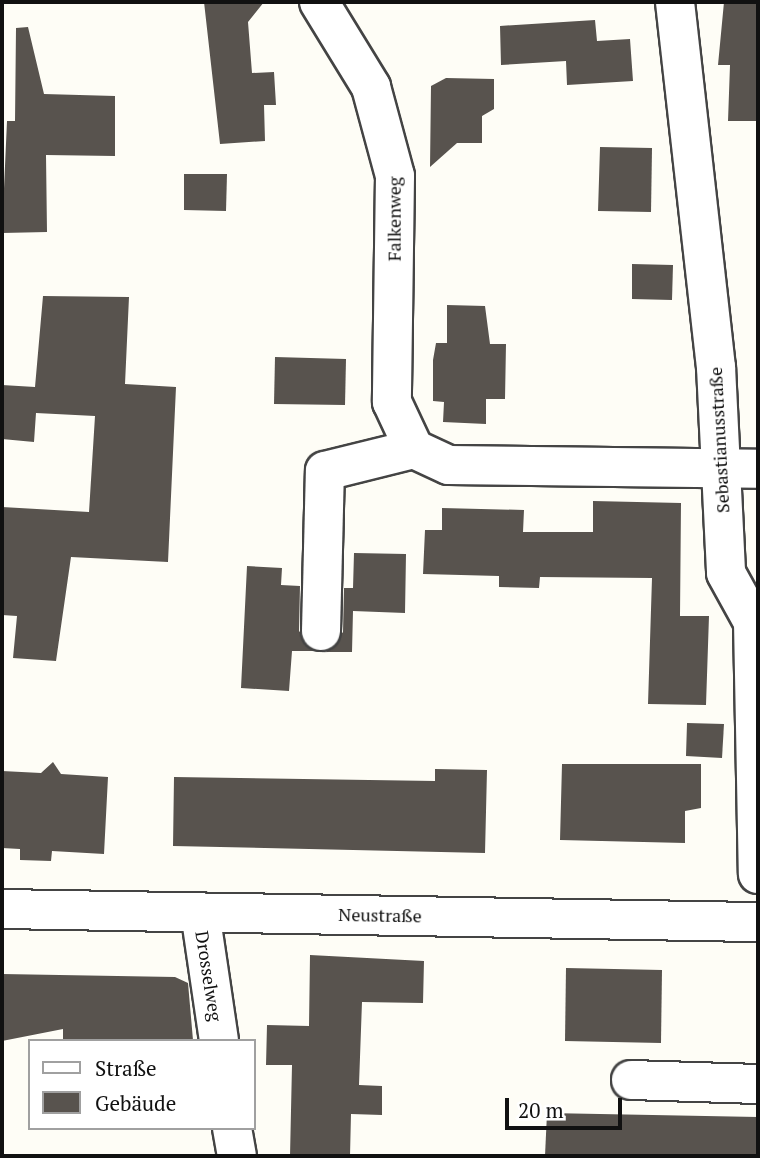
<!DOCTYPE html>
<meta charset="utf-8">
<style>
body{margin:0}
#map{position:relative;width:760px;height:1158px;overflow:hidden;background:#fefdf6;font-family:"PT Serif",serif}
div>[style]{position:absolute}
[style*='--x']{left:calc(var(--x)*1px);top:calc(var(--y)*1px);width:calc(var(--w)*1px);rotate:calc(var(--a)*1deg)}
.building>*{inset:0;background:#58534e}
.roads{filter:drop-shadow(2px 0 #444) drop-shadow(-2px 0 #444) drop-shadow(0 2px #444) drop-shadow(0 -2px #444)}
.minor>*{height:38px;margin:-19px;padding:0 19px;transform-origin:19px;border-radius:19px;background:#fff}
span{translate:-50% -50%;white-space:nowrap;text-align:center;line-height:1.15;-webkit-text-stroke:7px #fff;paint-order:stroke}
.street-label{font-size:18px;color:#111}
.frame{position:absolute;inset:0;border:4px solid #111;pointer-events:none}
.legend{position:absolute;left:28px;top:1039px;width:228px;height:91px;box-sizing:border-box;background:#fff;border:2px solid #a0a0a0;margin:0;padding:9px 12px;list-style:none;font-size:21px;color:#111}
.legend li{display:flex;align-items:center;gap:14px;height:35px}
.legend b{width:35px;border:2px solid #a0a0a0}
.scale{position:absolute;left:505px;top:1098px;width:117px;height:32px;box-sizing:border-box;border:4px solid #111;border-top:0;padding-left:9px;font-size:21px;line-height:24px;white-space:nowrap;color:#111;-webkit-text-stroke:5px #fff;paint-order:stroke}
</style>
<div id="map">
<div class="building">
<div style="clip-path:polygon(204px 2px,264px 2px,248px 22px,252px 73px,274px 72px,276px 105px,264px 105px,265px 141px,220px 144px)"></div>
<div style="clip-path:polygon(724px 2px,758px 2px,758px 121px,728px 121px,730px 65px,718px 65px)"></div>
<div style="clip-path:polygon(595px 20px,597px 41px,630px 39px,633px 81px,567px 85px,566px 61px,501px 65px,500px 26px)"></div>
<div style="clip-path:polygon(28px 27px,44px 94px,115px 96px,115px 156px,46px 155px,47px 232px,2px 233px,7px 121px,15px 121px,16px 28px)"></div>
<div style="clip-path:polygon(446px 78px,494px 79px,494px 109px,482px 116px,482px 143px,457px 143px,430px 167px,431px 86px)"></div>
<div style="clip-path:polygon(600px 147px,652px 148px,651px 212px,598px 211px)"></div>
<div style="clip-path:polygon(184px 174px,227px 174px,226px 211px,184px 210px)"></div>
<div style="clip-path:polygon(632px 264px,673px 265px,672px 300px,632px 299px)"></div>
<div style="clip-path:polygon(43px 296px,129px 297px,125px 384px,176px 387px,168px 562px,71px 557px,56px 661px,13px 658px,17px 616px,2px 615px,2px 507px,89px 512px,95px 416px,36px 413px,34px 442px,2px 439px,2px 385px,35px 387px)"></div>
<div style="clip-path:polygon(447px 305px,485px 306px,490px 344px,506px 344px,505px 399px,486px 399px,486px 424px,443px 422px,444px 402px,433px 401px,433px 360px,436px 343px,447px 343px)"></div>
<div style="clip-path:polygon(275px 357px,346px 359px,345px 405px,274px 404px)"></div>
<div style="clip-path:polygon(593px 501px,681px 503px,680px 616px,709px 616px,706px 705px,648px 704px,652px 578px,540px 577px,539px 588px,499px 587px,499px 576px,423px 574px,425px 530px,442px 530px,442px 508px,524px 510px,523px 532px,593px 532px)"></div>
<div style="clip-path:polygon(354px 553px,406px 554px,405px 613px,353px 611px,352px 652px,326px 652px,343px 632px,344px 588px,353px 588px)"></div>
<div style="clip-path:polygon(247px 566px,282px 568px,281px 585px,300px 586px,299px 631px,315px 651px,292px 651px,289px 691px,241px 688px)"></div>
<div style="clip-path:polygon(687px 723px,724px 724px,722px 758px,686px 756px)"></div>
<div style="clip-path:polygon(53px 762px,61px 774px,108px 777px,104px 854px,52px 851px,51px 861px,20px 860px,20px 849px,2px 848px,2px 771px,41px 773px)"></div>
<div style="clip-path:polygon(562px 764px,701px 764px,701px 808px,685px 811px,685px 843px,560px 840px)"></div>
<div style="clip-path:polygon(435px 769px,487px 770px,485px 853px,173px 846px,174px 777px,435px 781px)"></div>
<div style="clip-path:polygon(310px 955px,424px 961px,423px 1003px,362px 1002px,359px 1085px,382px 1086px,382px 1115px,351px 1114px,350px 1156px,290px 1156px,292px 1065px,266px 1065px,267px 1025px,309px 1026px)"></div>
<div style="clip-path:polygon(566px 968px,662px 970px,661px 1043px,565px 1041px)"></div>
<div style="clip-path:polygon(2px 974px,175px 977px,188px 983px,193px 1040px,63px 1041px,63px 1029px,2px 1041px)"></div>
<div style="clip-path:polygon(547px 1113px,758px 1117px,758px 1156px,545px 1156px)"></div>
</div>
<div class="roads">
<div class="minor">
<div style="--x:319;--y:2;--w:100;--a:58.5"></div>
<div style="--x:371;--y:87;--w:92;--a:74.9"></div>
<div style="--x:395;--y:176;--w:226;--a:90.8"></div>
<div style="--x:392;--y:402;--w:52;--a:64.9"></div>
<div style="--x:675;--y:2;--w:367;--a:83.6"></div>
<div style="--x:716;--y:367;--w:206;--a:87.2"></div>
<div style="--x:726;--y:573;--w:56;--a:61.1"></div>
<div style="--x:753;--y:622;--w:252;--a:88.9"></div>
<div style="--x:321;--y:631;--w:160;--a:-88.6"></div>
<div style="--x:325;--y:471;--w:92;--a:-13.9"></div>
<div style="--x:414;--y:449;--w:38;--a:25"></div>
<div style="--x:449;--y:465;--w:309;--a:0.7"></div>
<div style="--x:2;--y:909;--w:756;--a:0.99"></div>
<div style="--x:200;--y:912;--w:130;--a:81.6"></div>
<div style="--x:631;--y:1080;--w:127;--a:1.8"></div>
<div style="--x:232;--y:1128;--w:28;--a:80"></div>
</div>
</div>
<div class="street-label">
<span style="left:394px;top:219px;rotate:-90deg">Falkenweg</span>
<span style="left:719px;top:440px;rotate:-93deg">Sebastianusstraße</span>
<span style="left:380px;top:915px;rotate:1deg">Neustraße</span>
<span style="left:209px;top:976px;rotate:81deg">Drosselweg</span>
</div>
<div class="frame"></div>
<ul class="legend">
<li><b style="height:9px;background:#fff"></b>Straße</li>
<li><b style="height:19px;background:#58534e"></b>Gebäude</li>
</ul>
<div class="scale">20 m</div>
</div>
